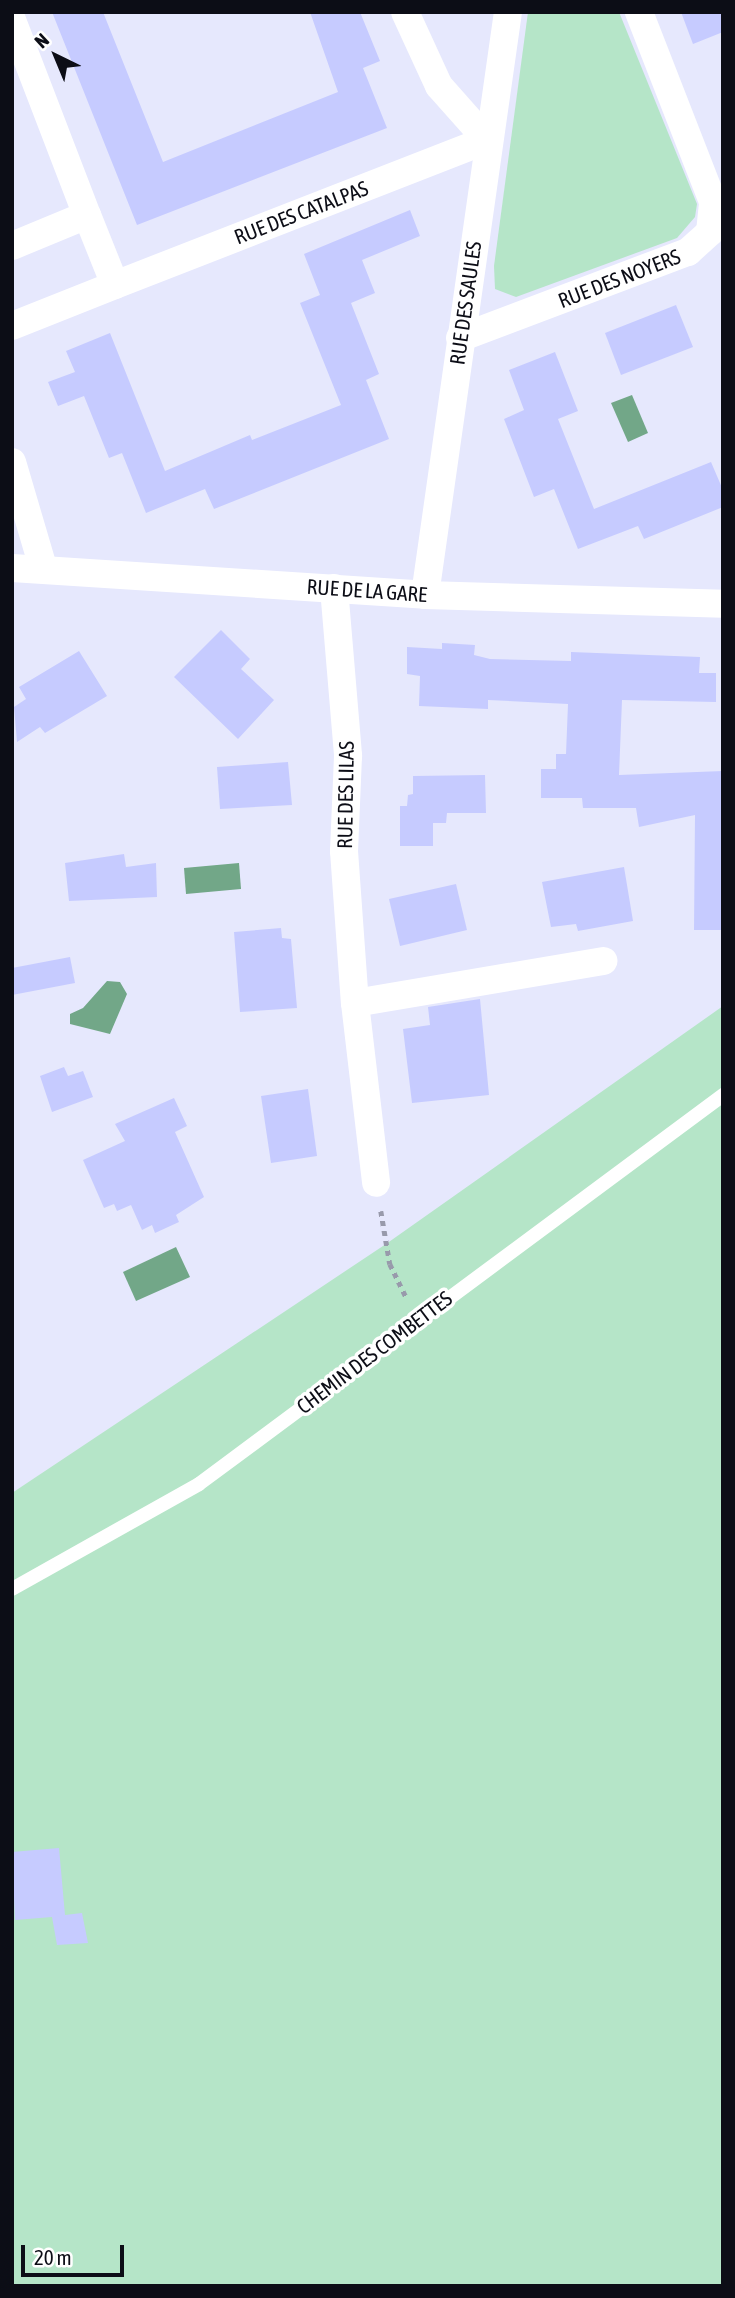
<!DOCTYPE html>
<style>
body{margin:0}
#map{position:relative;width:735px;height:2298px;overflow:hidden;background:#e6e8fd;font-family:"Asap Condensed",sans-serif}
div>[style]{position:absolute}
[style*='--x']{left:calc(var(--x)*1px);top:calc(var(--y)*1px);width:calc(var(--w)*1px);rotate:calc(var(--a)*1deg)}
.green>*{inset:0;background:#b5e5c8}
.water>*{inset:0;background:#72a788}
.building>*{inset:0;background:#c6cbff}
.path>*{height:4.5px;margin-top:-2.25px;transform-origin:0;background:repeating-linear-gradient(90deg,#989aab 0 5px,transparent 0 10px)}
.service>*{height:14px;margin:-7px;padding:0 7px;transform-origin:7px;border-radius:7px;background:#fff}
.minor>*{height:28px;margin:-14px;padding:0 14px;transform-origin:14px;border-radius:14px;background:#fff}
span{translate:-50% -50%;white-space:nowrap;text-align:center;line-height:1.15;-webkit-text-stroke:7px #fff;paint-order:stroke}
.street-label{font-size:21px;color:#0c0d16}
.frame{position:absolute;inset:0;border:14px solid #0c0d16;pointer-events:none}
.north{position:absolute;left:21px;top:21px;width:70px;height:70px;-webkit-text-stroke:5px #fff;paint-order:stroke;rotate:317deg;font-size:19px;font-weight:700;line-height:28px;text-align:center;color:#0c0d16}
.north::after{content:'';display:block;margin:auto;width:24px;height:32px;background:#0c0d16;clip-path:polygon(50% 0,100% 100%,50% 72%,0 100%)}
.scale{position:absolute;left:21px;top:2245px;width:103px;height:32px;box-sizing:border-box;border:4px solid #0c0d16;border-top:0;padding-left:9px;font-size:21px;line-height:24px;white-space:nowrap;color:#0c0d16;-webkit-text-stroke:5px #fff;paint-order:stroke}
</style>
<div id="map">
<div class="green">
<div style="clip-path:polygon(528px 12px,619px 12px,697px 204px,695px 217px,677px 238px,516px 297px,495px 289px,494px 266px)"></div>
<div style="clip-path:polygon(723px 1006px,723px 2286px,12px 2286px,12px 1493px,386px 1244px)"></div>
</div>
<div class="water">
<div style="clip-path:polygon(632px 395px,648px 433px,628px 442px,611px 403px)"></div>
<div style="clip-path:polygon(239px 863px,241px 889px,186px 894px,184px 868px)"></div>
<div style="clip-path:polygon(107px 981px,120px 982px,127px 994px,110px 1034px,70px 1024px,70px 1014px,83px 1008px)"></div>
<div style="clip-path:polygon(176px 1247px,190px 1277px,136px 1301px,123px 1272px)"></div>
</div>
<div class="building">
<div style="clip-path:polygon(52px 12px,103px 12px,163px 162px,338px 92px,310px 12px,360px 12px,380px 61px,363px 68px,387px 128px,137px 225px)"></div>
<div style="clip-path:polygon(681px 12px,723px 12px,723px 32px,693px 44px)"></div>
<div style="clip-path:polygon(410px 210px,420px 236px,362px 260px,375px 293px,351px 303px,379px 374px,366px 380px,389px 439px,214px 509px,205px 489px,146px 513px,122px 453px,109px 458px,84px 396px,58px 406px,48px 382px,75px 372px,66px 351px,110px 333px,165px 471px,250px 435px,252px 440px,341px 405px,300px 303px,320px 295px,304px 254px)"></div>
<div style="clip-path:polygon(676px 305px,693px 347px,621px 375px,605px 333px)"></div>
<div style="clip-path:polygon(555px 352px,578px 411px,558px 419px,594px 509px,711px 462px,723px 490px,723px 507px,644px 539px,638px 526px,578px 549px,554px 489px,534px 497px,504px 419px,524px 410px,509px 370px)"></div>
<div style="clip-path:polygon(221px 630px,250px 659px,241px 669px,274px 700px,238px 739px,174px 677px)"></div>
<div style="clip-path:polygon(442px 643px,475px 645px,474px 655px,490px 659px,571px 661px,571px 652px,700px 657px,699px 673px,716px 673px,716px 702px,622px 700px,619px 775px,723px 771px,723px 930px,694px 930px,695px 815px,639px 827px,636px 808px,583px 808px,582px 798px,541px 798px,541px 769px,556px 769px,556px 754px,566px 754px,568px 704px,488px 700px,488px 709px,419px 706px,420px 676px,407px 674px,407px 647px,442px 649px)"></div>
<div style="clip-path:polygon(79px 651px,107px 696px,45px 733px,40px 727px,17px 742px,14px 707px,26px 699px,19px 687px)"></div>
<div style="clip-path:polygon(288px 762px,292px 805px,220px 809px,217px 767px)"></div>
<div style="clip-path:polygon(485px 775px,486px 813px,447px 813px,446px 823px,433px 823px,433px 846px,400px 846px,400px 806px,407px 806px,408px 795px,413px 794px,413px 776px)"></div>
<div style="clip-path:polygon(124px 854px,126px 867px,156px 863px,157px 897px,69px 901px,65px 863px)"></div>
<div style="clip-path:polygon(624px 867px,633px 921px,578px 931px,576px 924px,551px 927px,542px 882px)"></div>
<div style="clip-path:polygon(456px 884px,467px 930px,400px 946px,389px 899px)"></div>
<div style="clip-path:polygon(281px 928px,282px 938px,291px 939px,297px 1008px,240px 1012px,234px 932px)"></div>
<div style="clip-path:polygon(70px 957px,75px 983px,12px 995px,12px 968px)"></div>
<div style="clip-path:polygon(480px 999px,489px 1095px,412px 1103px,403px 1029px,430px 1025px,428px 1007px)"></div>
<div style="clip-path:polygon(64px 1067px,68px 1076px,83px 1071px,93px 1097px,52px 1112px,40px 1076px)"></div>
<div style="clip-path:polygon(308px 1089px,317px 1156px,271px 1163px,261px 1096px)"></div>
<div style="clip-path:polygon(174px 1098px,187px 1126px,175px 1132px,204px 1197px,176px 1215px,179px 1222px,155px 1233px,152px 1225px,142px 1230px,131px 1205px,117px 1211px,114px 1204px,104px 1208px,83px 1160px,125px 1141px,115px 1124px)"></div>
<div style="clip-path:polygon(59px 1848px,65px 1915px,82px 1913px,88px 1943px,57px 1945px,52px 1917px,15px 1920px,12px 1852px)"></div>
</div>
<div class="path">
<div style="--x:381;--y:1211;--w:54;--a:80.4"></div>
<div style="--x:390;--y:1264;--w:39;--a:64"></div>
</div>
<div class="service">
<div style="--x:12;--y:1589;--w:214;--a:-29.3"></div>
<div style="--x:199;--y:1484;--w:653;--a:-36.59"></div>
</div>
<div class="minor">
<div style="--x:12;--y:20;--w:209;--a:69"></div>
<div style="--x:12;--y:246;--w:81;--a:-22.5"></div>
<div style="--x:87;--y:215;--w:75;--a:68.2"></div>
<div style="--x:115;--y:285;--w:111;--a:158.3"></div>
<div style="--x:115;--y:285;--w:399;--a:-21.3"></div>
<div style="--x:487;--y:140;--w:72;--a:-131.6"></div>
<div style="--x:439;--y:86;--w:81;--a:-114.7"></div>
<div style="--x:460;--y:338;--w:244;--a:-20.7"></div>
<div style="--x:688;--y:252;--w:30;--a:-42"></div>
<div style="--x:710;--y:232;--w:30;--a:-84"></div>
<div style="--x:713;--y:202;--w:204;--a:-111.3"></div>
<div style="--x:12;--y:462;--w:109;--a:73.6"></div>
<div style="--x:12;--y:568;--w:414;--a:3.7"></div>
<div style="--x:425;--y:595;--w:298;--a:1.7"></div>
<div style="--x:334;--y:588;--w:169;--a:85.2"></div>
<div style="--x:348;--y:756;--w:95;--a:92.4"></div>
<div style="--x:344;--y:851;--w:152;--a:85.9"></div>
<div style="--x:355;--y:1003;--w:181;--a:83.3"></div>
<div style="--x:425;--y:595;--w:589;--a:-81.9"></div>
<div style="--x:355;--y:1003;--w:252;--a:-9.6"></div>
</div>
<div class="street-label">
<span style="left:301px;top:212px;rotate:-21deg">RUE DES CATALPAS</span>
<span style="left:619px;top:278px;rotate:-21deg">RUE DES NOYERS</span>
<span style="left:465px;top:303px;rotate:-82deg">RUE DES SAULES</span>
<span style="left:367px;top:590px;rotate:4deg">RUE DE LA GARE</span>
<span style="left:345px;top:795px;rotate:-89deg">RUE DES LILAS</span>
<span style="left:374px;top:1352px;rotate:-37deg">CHEMIN DES COMBETTES</span>
</div>
<div class="frame"></div>
<div class="north">N</div>
<div class="scale">20 m</div>
</div>
